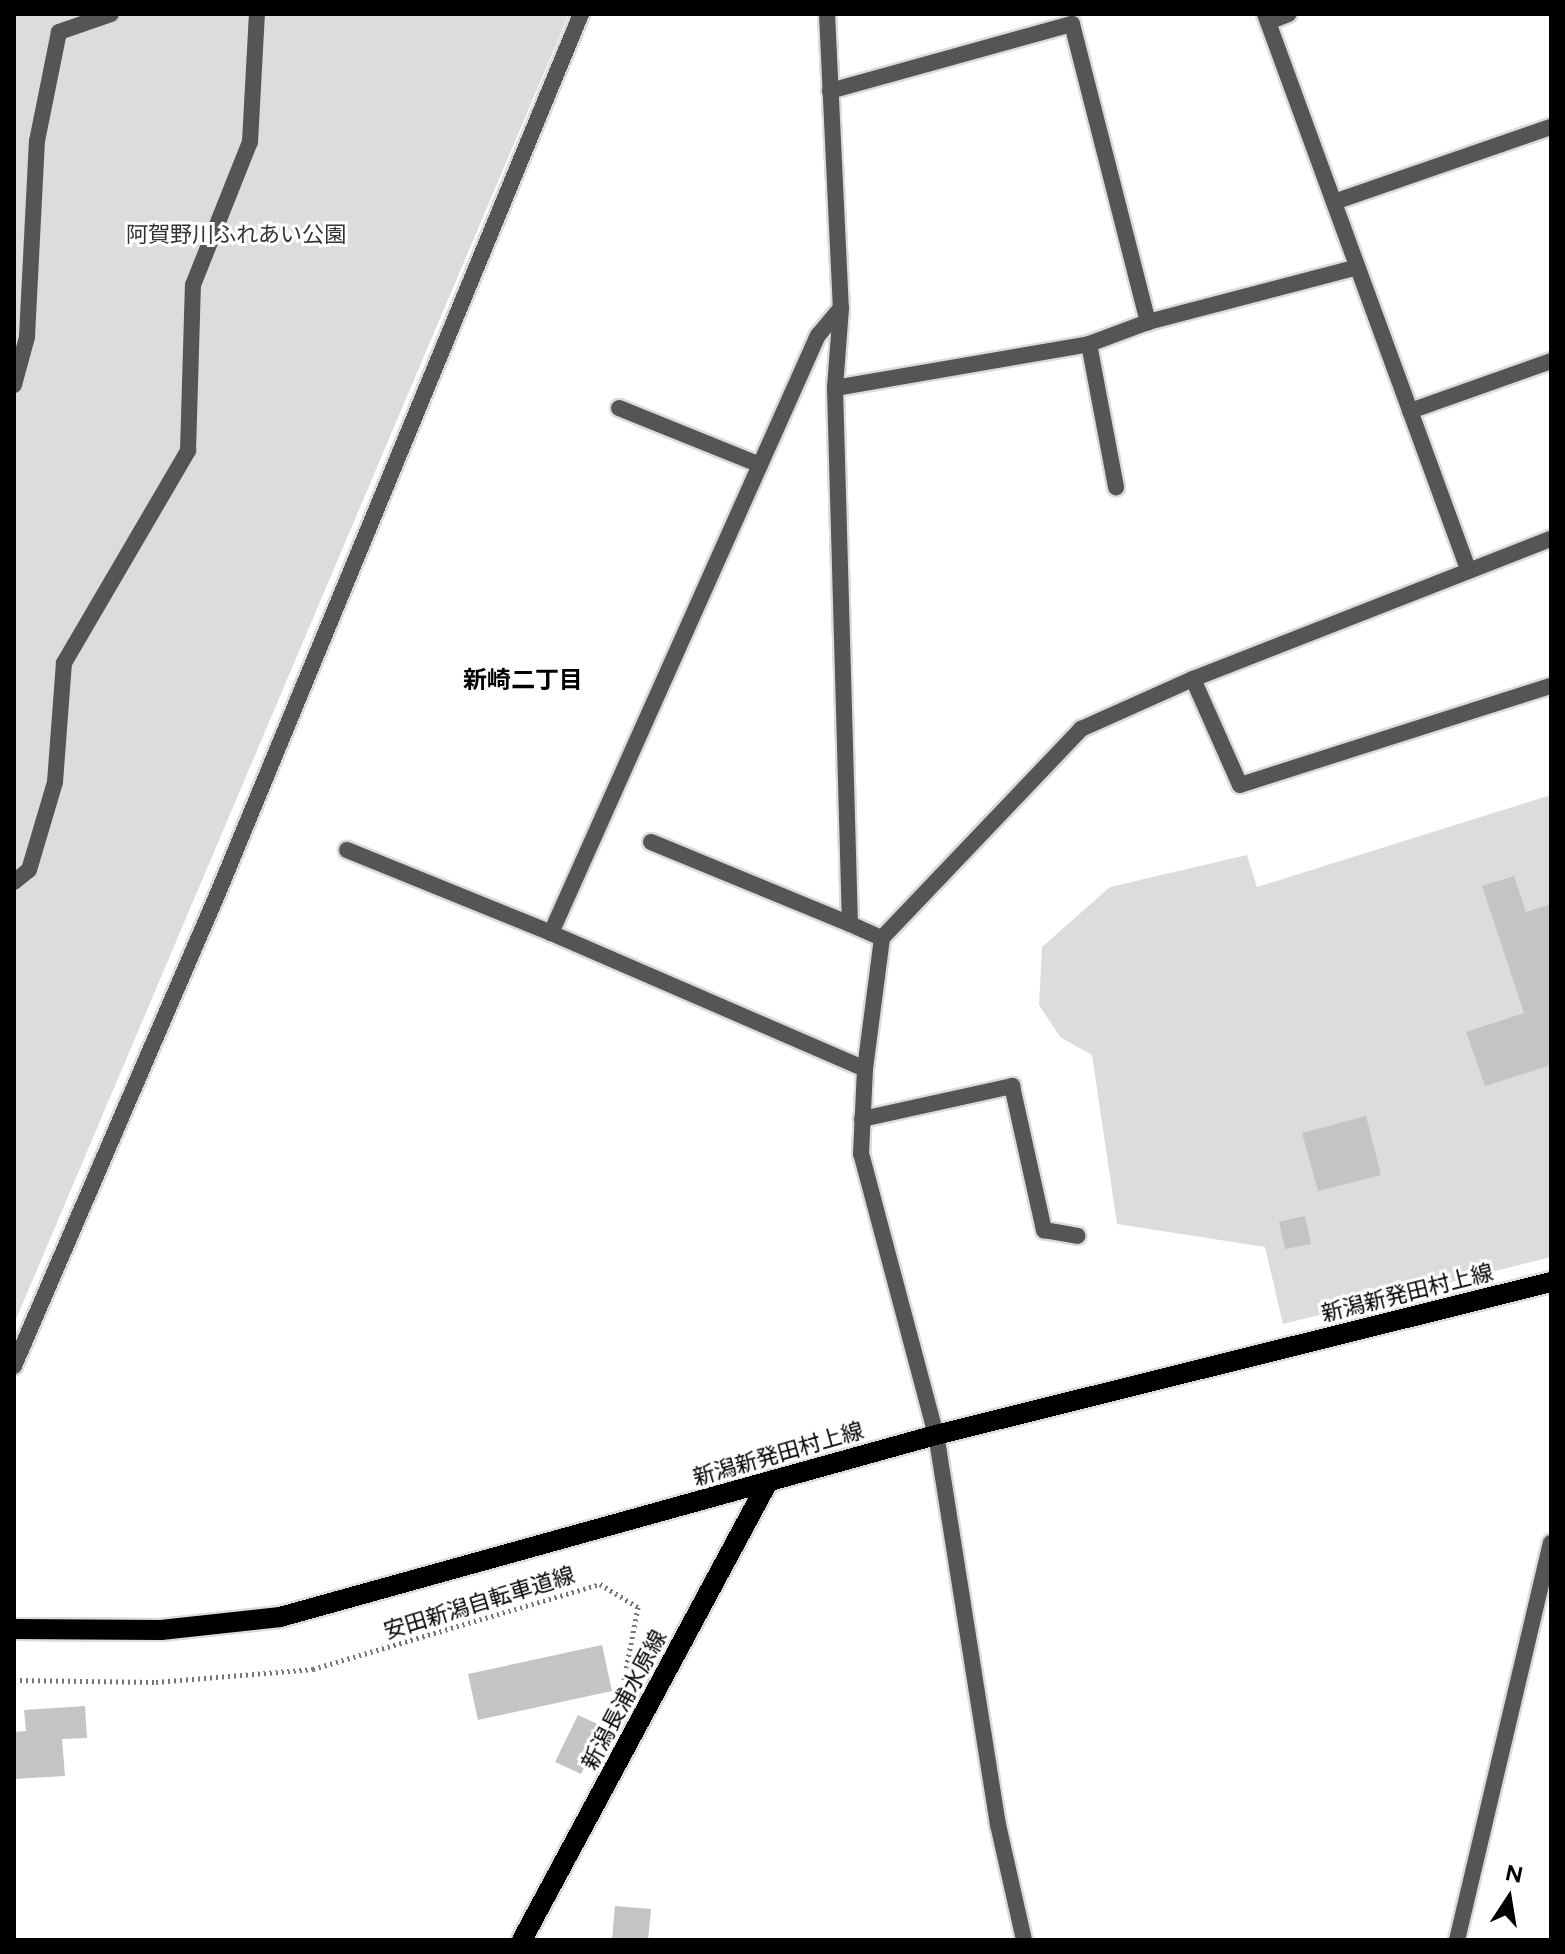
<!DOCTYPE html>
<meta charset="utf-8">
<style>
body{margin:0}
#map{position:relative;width:1565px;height:1954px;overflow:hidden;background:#fff;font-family:Figtree,"Noto Sans JP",sans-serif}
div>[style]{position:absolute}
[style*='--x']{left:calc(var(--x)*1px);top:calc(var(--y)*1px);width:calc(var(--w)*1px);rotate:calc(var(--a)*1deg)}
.green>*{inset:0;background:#dcdcdc}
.building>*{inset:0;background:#c4c4c4}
.path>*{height:5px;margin-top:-2.5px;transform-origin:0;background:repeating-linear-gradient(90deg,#777 0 2px,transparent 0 6px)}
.roads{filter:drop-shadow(2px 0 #dbdbdb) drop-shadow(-2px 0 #dbdbdb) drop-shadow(0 2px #dbdbdb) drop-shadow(0 -2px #dbdbdb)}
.service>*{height:16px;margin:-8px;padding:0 8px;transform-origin:8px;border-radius:8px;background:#555}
.minor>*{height:16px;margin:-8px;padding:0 8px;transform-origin:8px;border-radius:8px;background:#555}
.tertiary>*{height:16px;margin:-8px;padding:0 8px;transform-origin:8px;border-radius:8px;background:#555}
.primary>*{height:20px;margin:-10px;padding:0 10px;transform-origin:10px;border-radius:10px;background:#000}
span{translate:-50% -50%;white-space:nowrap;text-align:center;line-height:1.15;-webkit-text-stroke:6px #fff;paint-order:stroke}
.park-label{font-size:22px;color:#333}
.street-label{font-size:22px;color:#000}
.neighbourhood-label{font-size:24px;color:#000;font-weight:700}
.frame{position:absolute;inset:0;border:16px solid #000;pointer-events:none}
.north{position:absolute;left:1469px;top:1858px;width:80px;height:80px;-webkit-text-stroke:6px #fff;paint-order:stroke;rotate:12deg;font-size:22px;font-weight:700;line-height:32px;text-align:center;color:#000}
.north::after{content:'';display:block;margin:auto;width:28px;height:36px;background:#000;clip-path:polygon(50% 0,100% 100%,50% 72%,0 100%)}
</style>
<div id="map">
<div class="green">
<div style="clip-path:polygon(14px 14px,569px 14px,14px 1324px)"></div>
<div style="clip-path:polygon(1551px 795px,1551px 1257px,1283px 1324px,1265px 1247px,1117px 1224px,1092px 1055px,1060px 1037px,1039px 1005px,1042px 947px,1110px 887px,1247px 855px,1257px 887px)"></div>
</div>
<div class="building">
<div style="clip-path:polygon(1514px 876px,1526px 912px,1551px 904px,1551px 1065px,1485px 1086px,1466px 1032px,1524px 1013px,1482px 886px)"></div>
<div style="clip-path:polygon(1366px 1116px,1381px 1175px,1318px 1191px,1302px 1133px)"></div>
<div style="clip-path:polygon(1305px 1216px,1311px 1244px,1285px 1249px,1279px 1222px)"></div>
<div style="clip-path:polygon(602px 1645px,612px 1691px,478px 1720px,468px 1674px)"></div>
<div style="clip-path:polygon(85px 1706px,87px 1738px,62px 1739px,65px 1776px,14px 1779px,14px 1732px,26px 1731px,24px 1710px)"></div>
<div style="clip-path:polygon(578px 1715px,604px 1727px,581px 1774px,555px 1762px)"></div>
<div style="clip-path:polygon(615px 1906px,651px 1909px,648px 1940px,612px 1940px)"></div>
</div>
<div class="path">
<div style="--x:14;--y:1680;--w:142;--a:0.8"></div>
<div style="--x:156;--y:1682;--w:158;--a:-4.7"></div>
<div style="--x:313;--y:1669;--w:299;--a:-16.5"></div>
<div style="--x:600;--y:1584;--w:44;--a:31.2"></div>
<div style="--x:638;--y:1607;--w:79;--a:100.9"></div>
</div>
<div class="roads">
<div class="service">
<div style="--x:14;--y:385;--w:50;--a:-74.8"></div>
<div style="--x:27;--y:337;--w:196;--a:-87.1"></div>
<div style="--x:37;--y:141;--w:111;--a:-78.6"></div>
<div style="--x:59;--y:32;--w:55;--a:-19.1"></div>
<div style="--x:14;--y:882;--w:19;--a:-39"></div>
<div style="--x:29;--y:870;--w:92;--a:-73.5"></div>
<div style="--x:55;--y:782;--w:119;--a:-85.7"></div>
<div style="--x:64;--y:663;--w:246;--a:-59.7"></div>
<div style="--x:188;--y:451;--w:166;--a:-88.3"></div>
<div style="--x:193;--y:285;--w:154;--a:-68.3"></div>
<div style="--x:250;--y:142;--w:128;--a:-86.9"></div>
</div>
<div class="minor">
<div style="--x:827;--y:14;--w:294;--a:87.3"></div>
<div style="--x:841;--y:308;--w:80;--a:94.3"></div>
<div style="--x:835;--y:388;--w:536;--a:88.4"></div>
<div style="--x:850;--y:924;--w:35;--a:24"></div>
<div style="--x:1265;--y:14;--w:591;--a:69.91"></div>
<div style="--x:1268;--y:22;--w:22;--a:-21"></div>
<div style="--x:830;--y:91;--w:251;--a:-15.5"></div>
<div style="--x:1072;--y:24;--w:308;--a:75.7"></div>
<div style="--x:1334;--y:202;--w:230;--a:-19.1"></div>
<div style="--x:841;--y:308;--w:35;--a:130"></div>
<div style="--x:818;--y:335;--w:655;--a:114.06"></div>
<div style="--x:551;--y:933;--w:342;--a:23.4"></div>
<div style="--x:1089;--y:344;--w:146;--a:79.3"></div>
<div style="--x:835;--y:388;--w:258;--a:-9.8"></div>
<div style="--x:1089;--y:344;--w:63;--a:-20.4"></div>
<div style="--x:1148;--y:322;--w:216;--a:-14.7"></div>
<div style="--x:619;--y:408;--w:152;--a:22"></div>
<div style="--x:1410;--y:411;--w:150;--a:-19.5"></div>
<div style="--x:1193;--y:679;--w:116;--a:66.1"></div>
<div style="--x:1240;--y:785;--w:326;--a:-17.7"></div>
<div style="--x:651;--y:842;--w:215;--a:22.4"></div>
<div style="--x:347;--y:850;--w:220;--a:22.1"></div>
<div style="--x:862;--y:1119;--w:154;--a:-12.4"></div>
<div style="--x:1012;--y:1086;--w:148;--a:77.5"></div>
<div style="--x:1044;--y:1230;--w:34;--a:10"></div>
<div style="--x:1024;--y:1940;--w:118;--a:-102.7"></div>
<div style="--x:998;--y:1825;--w:395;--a:-99"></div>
<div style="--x:936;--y:1435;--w:291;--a:-104.9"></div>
<div style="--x:861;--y:1154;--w:85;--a:-87.3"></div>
<div style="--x:865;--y:1069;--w:132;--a:-82.6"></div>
<div style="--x:882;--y:938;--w:289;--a:-46.4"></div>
<div style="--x:1081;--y:729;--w:123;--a:-24.1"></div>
<div style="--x:1193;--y:679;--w:384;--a:-21.4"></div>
<div style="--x:1457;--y:1940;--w:408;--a:-76.7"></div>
</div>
<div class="tertiary">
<div style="--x:14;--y:1366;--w:515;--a:-66.67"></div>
<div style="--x:218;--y:893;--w:951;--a:-67.56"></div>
</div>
<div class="primary">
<div style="--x:14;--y:1629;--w:147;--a:0.4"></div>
<div style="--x:161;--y:1630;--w:120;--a:-6.2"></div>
<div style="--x:280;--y:1617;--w:681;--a:-15.51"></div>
<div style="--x:936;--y:1435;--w:634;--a:-13.97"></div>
<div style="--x:522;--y:1940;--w:520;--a:-61.76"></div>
</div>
</div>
<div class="park-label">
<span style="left:236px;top:235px">阿賀野川ふれあい公園</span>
</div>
<div class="street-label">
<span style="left:1407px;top:1293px;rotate:-14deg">新潟新発田村上線</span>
<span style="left:778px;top:1454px;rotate:-16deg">新潟新発田村上線</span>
<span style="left:479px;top:1603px;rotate:-17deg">安田新潟自転車道線</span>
<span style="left:624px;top:1700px;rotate:-62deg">新潟長浦水原線</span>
</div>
<div class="neighbourhood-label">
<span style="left:523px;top:680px">新崎二丁目</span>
</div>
<div class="frame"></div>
<div class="north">N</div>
</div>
